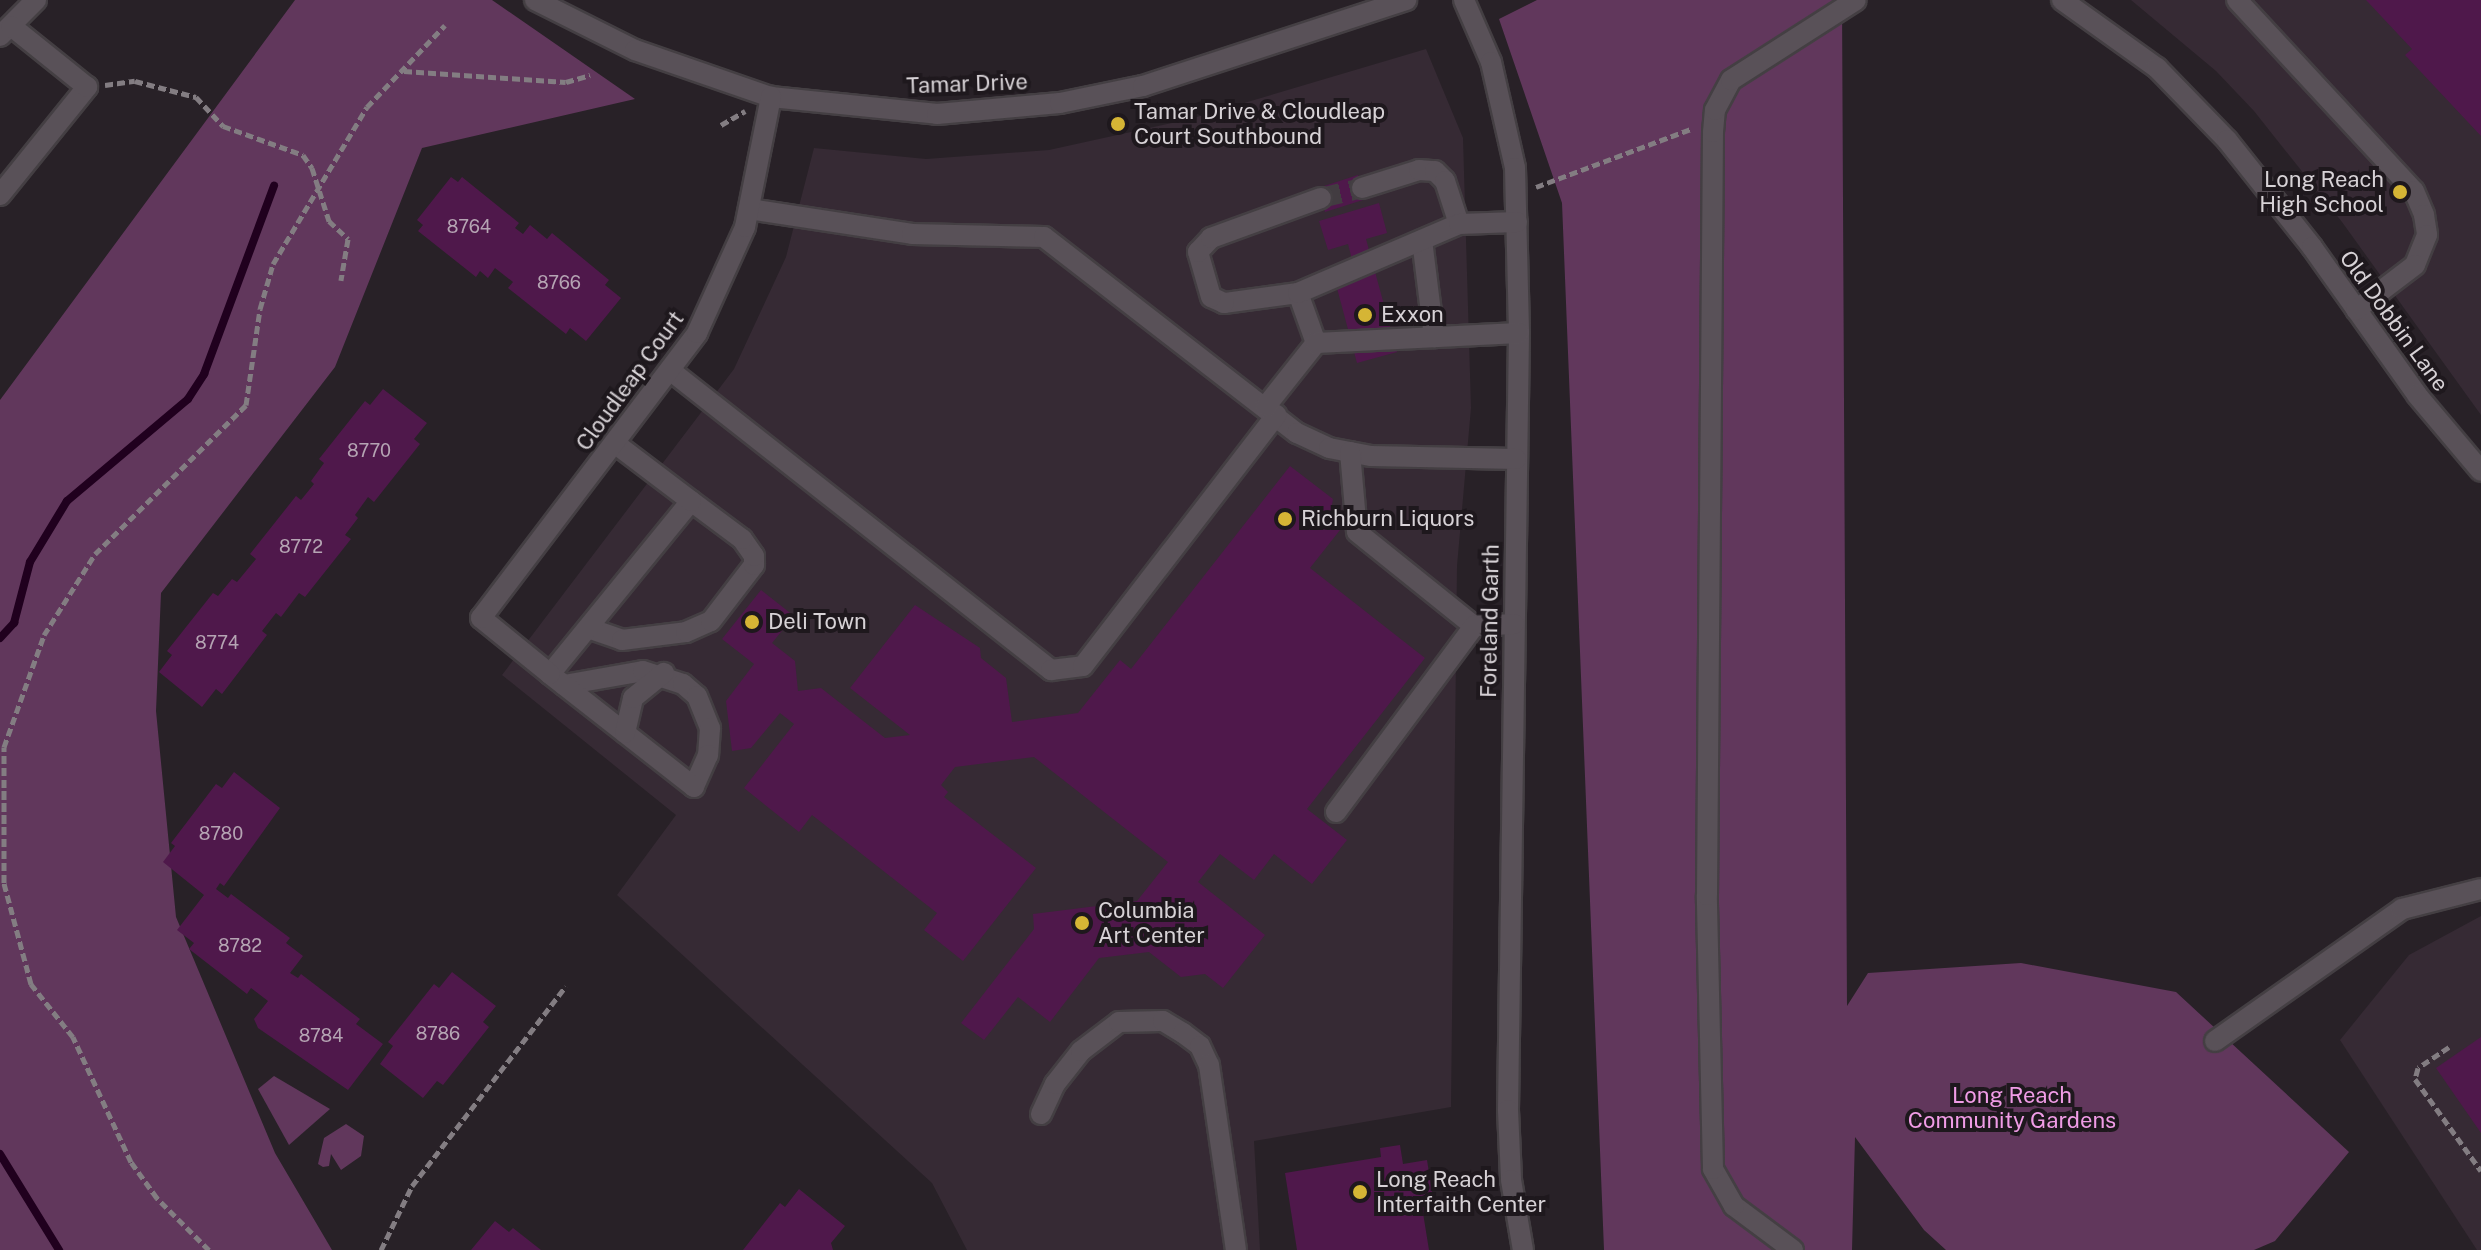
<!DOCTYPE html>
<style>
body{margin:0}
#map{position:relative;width:2481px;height:1250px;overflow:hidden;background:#282127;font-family:"Public Sans",sans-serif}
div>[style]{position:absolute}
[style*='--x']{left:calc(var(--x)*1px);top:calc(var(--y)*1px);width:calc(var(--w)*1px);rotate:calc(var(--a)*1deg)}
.built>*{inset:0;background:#362a34}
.green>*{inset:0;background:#61375c}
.stream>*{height:8px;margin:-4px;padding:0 4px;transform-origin:4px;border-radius:4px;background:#20001e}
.building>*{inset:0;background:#4f184b}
.minor-tunnel>*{height:20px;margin-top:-10px;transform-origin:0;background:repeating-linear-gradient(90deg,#423c41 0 20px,transparent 0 30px)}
.path>*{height:5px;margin-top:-2.5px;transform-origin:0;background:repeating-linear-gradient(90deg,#837d82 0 8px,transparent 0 12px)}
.roads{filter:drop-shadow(2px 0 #443f43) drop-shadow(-2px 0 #443f43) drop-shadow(0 2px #443f43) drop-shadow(0 -2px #443f43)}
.minor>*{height:20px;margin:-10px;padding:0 10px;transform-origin:10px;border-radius:10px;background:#595158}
.dots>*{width:22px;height:22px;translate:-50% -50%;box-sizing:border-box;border:4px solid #1e181d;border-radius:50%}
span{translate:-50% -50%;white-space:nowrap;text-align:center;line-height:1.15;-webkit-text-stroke:8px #1e181d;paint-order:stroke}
.number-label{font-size:18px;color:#b5a4b3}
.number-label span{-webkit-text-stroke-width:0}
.street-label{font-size:22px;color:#d7d2d6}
.poi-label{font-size:22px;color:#d7d2d6}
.left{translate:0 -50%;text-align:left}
.right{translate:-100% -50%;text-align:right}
.park-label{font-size:22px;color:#f09ce6}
</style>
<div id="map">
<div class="built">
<div style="clip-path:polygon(2131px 0,2481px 0,2481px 415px,2342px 222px,2254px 111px,2216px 71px)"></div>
<div style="clip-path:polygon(1426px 49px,1463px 138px,1471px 408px,1457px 566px,1451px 1107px,1254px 1141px,1260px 1250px,967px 1250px,932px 1183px,617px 895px,676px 815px,502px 675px,734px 369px,786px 257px,814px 148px,926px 159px,1049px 150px,1190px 119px)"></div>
<div style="clip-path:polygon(2481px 916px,2481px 1250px,2477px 1250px,2340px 1040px,2409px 955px)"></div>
</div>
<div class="green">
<div style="clip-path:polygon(295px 0,492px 0,635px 99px,422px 148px,335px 367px,161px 593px,156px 711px,176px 917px,275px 1153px,332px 1250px,0 1250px,0 400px)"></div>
<div style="clip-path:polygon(1537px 0,1842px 0,1847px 1006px,1868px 973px,2021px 963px,2176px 992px,2349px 1152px,2275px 1241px,2254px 1250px,1946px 1250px,1924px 1230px,1855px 1137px,1852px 1250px,1604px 1250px,1562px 203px,1499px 19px)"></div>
<div style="clip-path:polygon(274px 1076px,330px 1109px,289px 1145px,258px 1089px)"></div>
<div style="clip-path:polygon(346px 1124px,364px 1136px,361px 1156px,341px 1170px,331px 1154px,329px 1166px,323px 1167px,318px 1164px,324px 1138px)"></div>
</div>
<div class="stream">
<div style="--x:0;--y:638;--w:21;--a:-47"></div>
<div style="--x:14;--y:623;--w:63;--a:-75.3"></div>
<div style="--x:30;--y:562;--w:71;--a:-58.8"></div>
<div style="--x:67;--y:501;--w:158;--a:-40.1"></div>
<div style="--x:188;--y:399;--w:30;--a:-57"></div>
<div style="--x:204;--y:374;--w:201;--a:-69.6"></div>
<div style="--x:0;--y:1154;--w:113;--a:58.4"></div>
</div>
<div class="building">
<div style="clip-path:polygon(2366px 0,2481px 0,2481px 136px,2405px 55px,2412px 49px)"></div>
<div style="clip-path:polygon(1358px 175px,1366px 199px,1325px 212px,1318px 188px)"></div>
<div style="clip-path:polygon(451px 177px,458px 182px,462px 177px,519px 223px,515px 228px,523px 234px,530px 225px,547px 239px,552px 233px,609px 280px,605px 285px,621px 298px,586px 341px,570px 328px,566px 334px,508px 288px,513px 282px,495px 268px,488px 278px,480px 271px,476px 277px,418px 231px,423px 225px,417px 220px)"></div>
<div style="clip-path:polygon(1379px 203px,1387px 233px,1366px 239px,1397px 352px,1357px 363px,1334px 277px,1355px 271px,1348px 244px,1328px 250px,1319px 221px)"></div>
<div style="clip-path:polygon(383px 389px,427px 423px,414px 439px,420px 444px,374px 502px,368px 497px,355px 515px,358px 518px,345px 535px,351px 539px,305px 597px,299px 593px,281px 617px,276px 613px,262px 631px,267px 635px,222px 694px,216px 689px,202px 707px,159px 672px,172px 655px,167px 651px,213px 593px,218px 596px,232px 579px,237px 582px,256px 559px,250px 554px,296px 496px,301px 500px,314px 484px,311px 481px,324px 463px,319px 459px,365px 401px,370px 405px)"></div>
<div style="clip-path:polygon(1290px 466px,1333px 499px,1329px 521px,1340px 530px,1310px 568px,1425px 658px,1307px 809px,1347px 840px,1312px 884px,1274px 854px,1254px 880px,1220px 854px,1198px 882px,1265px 935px,1223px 988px,1205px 974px,1181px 977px,1149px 952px,1099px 958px,1050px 1022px,1018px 997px,984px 1040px,961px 1023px,1034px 929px,1033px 914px,1137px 901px,1168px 862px,1034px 757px,955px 767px,941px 785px,948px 792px,944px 797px,1036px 868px,963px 961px,924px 930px,937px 913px,812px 815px,799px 832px,744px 788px,794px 724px,780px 713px,751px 748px,732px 751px,726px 701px,754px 664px,722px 639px,761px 590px,794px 616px,772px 643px,795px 661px,798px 691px,821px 688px,885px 738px,910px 735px,850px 688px,915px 605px,980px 648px,981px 658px,1006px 678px,1012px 722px,1078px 713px,1120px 660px,1131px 669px)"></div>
<div style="clip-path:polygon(234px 772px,280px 808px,224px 886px,220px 883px,216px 889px,228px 898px,231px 894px,290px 938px,286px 943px,303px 956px,290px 973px,298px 978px,301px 974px,360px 1019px,356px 1024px,383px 1044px,348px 1090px,258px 1028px,254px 1019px,268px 1001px,251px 988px,247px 994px,189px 949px,194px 943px,177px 930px,204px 895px,163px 862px,175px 846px,171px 843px,216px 784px,222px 788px)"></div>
<div style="clip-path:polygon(452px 972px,496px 1006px,483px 1022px,489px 1027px,443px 1085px,437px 1081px,423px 1098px,380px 1064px,393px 1046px,388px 1042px,434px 984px,439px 988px)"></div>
<div style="clip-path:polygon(2481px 1037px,2481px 1133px,2436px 1068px)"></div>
<div style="clip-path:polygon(1400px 1145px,1403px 1164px,1427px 1160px,1435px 1211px,1423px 1213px,1429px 1250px,1297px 1250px,1285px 1173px,1381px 1157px,1380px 1148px)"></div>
<div style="clip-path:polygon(799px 1189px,845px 1226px,831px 1243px,833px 1250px,743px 1250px,780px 1203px,785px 1207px)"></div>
<div style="clip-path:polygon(495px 1221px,509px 1232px,513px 1228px,541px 1250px,471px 1250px)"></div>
</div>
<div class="minor-tunnel">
<div style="--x:1321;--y:198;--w:42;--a:-13.7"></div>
</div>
<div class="path">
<div style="--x:404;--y:71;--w:162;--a:3.9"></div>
<div style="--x:566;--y:82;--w:25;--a:-16"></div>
<div style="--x:105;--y:85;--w:30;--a:-8"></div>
<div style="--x:135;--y:81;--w:63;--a:14.7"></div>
<div style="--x:196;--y:97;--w:40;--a:47"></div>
<div style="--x:223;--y:126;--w:85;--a:19.9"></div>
<div style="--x:303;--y:155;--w:16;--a:55"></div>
<div style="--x:312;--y:168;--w:56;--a:72.2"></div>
<div style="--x:329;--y:221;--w:26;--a:43"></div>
<div style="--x:348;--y:239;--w:42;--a:99.7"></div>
<div style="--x:721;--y:125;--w:28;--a:-30"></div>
<div style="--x:1536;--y:187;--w:165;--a:-20.5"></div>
<div style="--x:2449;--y:1047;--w:37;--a:146"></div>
<div style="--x:2418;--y:1068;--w:11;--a:105"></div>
<div style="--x:2415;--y:1079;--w:113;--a:54.3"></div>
<div style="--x:209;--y:1250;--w:74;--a:-135"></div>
<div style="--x:157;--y:1198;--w:44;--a:-125.8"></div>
<div style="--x:131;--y:1162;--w:138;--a:-114.9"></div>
<div style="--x:73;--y:1037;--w:68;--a:-128.4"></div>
<div style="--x:31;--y:984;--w:105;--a:-105"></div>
<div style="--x:4;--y:883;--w:136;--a:-90"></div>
<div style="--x:4;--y:747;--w:119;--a:-70.3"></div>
<div style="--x:44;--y:635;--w:96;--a:-57.8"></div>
<div style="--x:95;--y:554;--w:212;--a:-44.6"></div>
<div style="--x:246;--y:405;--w:97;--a:-81.7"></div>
<div style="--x:260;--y:309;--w:47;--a:-73.9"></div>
<div style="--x:273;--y:264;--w:183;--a:-59.1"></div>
<div style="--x:367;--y:107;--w:113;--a:-46.4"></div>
<div style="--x:381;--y:1250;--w:71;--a:-64.2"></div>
<div style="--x:412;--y:1186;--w:252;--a:-52.4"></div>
</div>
<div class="roads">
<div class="minor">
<div style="--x:535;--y:0;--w:112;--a:26.6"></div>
<div style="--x:635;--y:50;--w:144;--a:19.1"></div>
<div style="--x:771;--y:97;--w:167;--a:5.8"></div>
<div style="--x:937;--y:114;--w:123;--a:-5.1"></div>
<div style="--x:1060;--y:103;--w:85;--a:-11.6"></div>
<div style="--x:1143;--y:86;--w:277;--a:-18.1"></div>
<div style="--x:1464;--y:0;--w:68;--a:66.5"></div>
<div style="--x:1491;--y:62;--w:109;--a:77.2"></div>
<div style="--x:1515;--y:168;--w:165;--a:88.6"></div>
<div style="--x:1519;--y:333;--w:777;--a:90.81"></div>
<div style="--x:1508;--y:1110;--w:70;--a:87.5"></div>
<div style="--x:1511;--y:1180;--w:71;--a:80.3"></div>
<div style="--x:2062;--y:0;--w:117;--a:35.6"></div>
<div style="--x:2157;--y:68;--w:100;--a:45.8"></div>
<div style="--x:2227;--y:140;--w:137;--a:51.5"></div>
<div style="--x:2312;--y:247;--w:181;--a:54.6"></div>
<div style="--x:2417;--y:395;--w:99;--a:49.9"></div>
<div style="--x:2237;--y:0;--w:260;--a:47.2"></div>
<div style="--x:2414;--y:191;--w:26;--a:67"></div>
<div style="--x:2424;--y:215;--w:20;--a:81"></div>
<div style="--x:2427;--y:235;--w:32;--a:112"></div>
<div style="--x:2415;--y:265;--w:74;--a:142.7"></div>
<div style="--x:0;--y:36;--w:51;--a:-45"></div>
<div style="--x:1362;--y:188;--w:60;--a:-17.5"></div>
<div style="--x:1419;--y:170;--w:16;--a:4"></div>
<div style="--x:1435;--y:171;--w:14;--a:45"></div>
<div style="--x:1445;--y:181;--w:45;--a:72"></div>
<div style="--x:0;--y:195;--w:139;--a:-51.1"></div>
<div style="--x:87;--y:87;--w:97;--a:-141.2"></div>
<div style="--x:749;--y:209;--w:165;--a:8.7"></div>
<div style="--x:912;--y:234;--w:132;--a:1.3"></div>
<div style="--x:1044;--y:237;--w:320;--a:37.8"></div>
<div style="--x:1297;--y:433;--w:35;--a:25"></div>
<div style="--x:1329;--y:448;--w:43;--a:10.8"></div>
<div style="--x:1371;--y:456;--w:145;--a:1.2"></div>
<div style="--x:1422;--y:240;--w:98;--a:82.9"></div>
<div style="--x:1298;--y:293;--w:75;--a:172.3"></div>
<div style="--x:1224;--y:303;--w:14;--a:-155"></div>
<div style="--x:1211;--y:297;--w:47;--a:-106.1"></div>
<div style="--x:1198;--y:252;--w:19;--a:-47"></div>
<div style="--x:1211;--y:238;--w:117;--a:-20"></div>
<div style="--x:1316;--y:343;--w:53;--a:-109.8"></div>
<div style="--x:1298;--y:293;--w:175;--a:-23.2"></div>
<div style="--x:1459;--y:224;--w:58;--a:-2"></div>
<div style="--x:671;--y:371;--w:484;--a:38.2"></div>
<div style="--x:1051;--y:670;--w:32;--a:-7"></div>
<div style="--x:1083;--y:666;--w:317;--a:-52.4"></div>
<div style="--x:1266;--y:406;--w:80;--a:-51.6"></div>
<div style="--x:1316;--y:343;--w:203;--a:-2.8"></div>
<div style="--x:1350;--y:452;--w:80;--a:85"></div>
<div style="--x:1357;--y:532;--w:150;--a:38.8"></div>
<div style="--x:1474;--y:626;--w:40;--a:-2.9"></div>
<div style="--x:588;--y:628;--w:36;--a:19"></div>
<div style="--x:622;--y:640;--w:64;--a:-7.1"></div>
<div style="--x:686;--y:632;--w:27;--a:-24"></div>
<div style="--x:711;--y:621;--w:71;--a:-52.5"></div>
<div style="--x:754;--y:565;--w:9;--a:-90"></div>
<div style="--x:754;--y:556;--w:21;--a:-125"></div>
<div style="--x:742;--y:539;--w:64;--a:-143.3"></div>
<div style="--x:550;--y:674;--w:223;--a:-50.8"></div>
<div style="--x:691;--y:501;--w:94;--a:-142.8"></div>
<div style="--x:564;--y:685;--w:80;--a:-10"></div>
<div style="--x:643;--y:671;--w:42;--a:18"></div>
<div style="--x:683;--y:684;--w:18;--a:41"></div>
<div style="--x:697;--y:696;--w:35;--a:68"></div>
<div style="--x:710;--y:728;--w:27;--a:94"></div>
<div style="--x:708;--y:755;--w:35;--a:114"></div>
<div style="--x:694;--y:787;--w:183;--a:-141.9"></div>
<div style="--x:550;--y:674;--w:89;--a:-140.9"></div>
<div style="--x:481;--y:618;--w:358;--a:-52.8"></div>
<div style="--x:697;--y:333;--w:116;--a:-65.6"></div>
<div style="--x:745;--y:227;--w:133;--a:-78.7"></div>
<div style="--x:625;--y:733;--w:36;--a:-77"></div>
<div style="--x:633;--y:698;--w:40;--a:-39"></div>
<div style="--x:1336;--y:812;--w:232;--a:-53.4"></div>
<div style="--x:2215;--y:1041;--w:229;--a:-35.2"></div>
<div style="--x:2402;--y:909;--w:81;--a:-14.2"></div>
<div style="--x:1041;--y:1114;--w:33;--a:-65"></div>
<div style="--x:1055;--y:1084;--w:42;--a:-51.8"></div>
<div style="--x:1081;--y:1051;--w:48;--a:-37.3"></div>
<div style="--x:1119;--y:1022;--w:44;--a:-1.3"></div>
<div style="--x:1163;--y:1021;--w:23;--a:31"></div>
<div style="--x:1183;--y:1033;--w:21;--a:37"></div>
<div style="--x:1200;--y:1046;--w:21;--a:65"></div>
<div style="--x:1209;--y:1065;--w:187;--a:81.7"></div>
<div style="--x:1793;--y:1250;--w:74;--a:-143.3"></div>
<div style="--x:1734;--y:1206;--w:43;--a:-119.6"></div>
<div style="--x:1713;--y:1169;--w:274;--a:-91.3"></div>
<div style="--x:1707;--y:895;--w:763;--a:-89.55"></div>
<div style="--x:1713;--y:132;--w:22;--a:-85"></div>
<div style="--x:1715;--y:110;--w:34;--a:-62"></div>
<div style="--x:1731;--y:80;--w:148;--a:-32.6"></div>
</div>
</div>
<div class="dots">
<div style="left:1118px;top:124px;background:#d5b535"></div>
<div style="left:2400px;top:192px;background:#d5b535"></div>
<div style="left:1365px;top:315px;background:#d5b535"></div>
<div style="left:1285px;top:519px;background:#d5b535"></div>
<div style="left:752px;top:622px;background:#d5b535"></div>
<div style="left:1082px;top:923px;background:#d5b535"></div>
<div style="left:1360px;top:1192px;background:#d5b535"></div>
</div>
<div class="number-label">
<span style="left:469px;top:227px">8764</span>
<span style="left:559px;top:283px">8766</span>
<span style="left:369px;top:451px">8770</span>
<span style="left:301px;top:547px">8772</span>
<span style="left:217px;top:643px">8774</span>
<span style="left:221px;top:834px">8780</span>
<span style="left:240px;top:946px">8782</span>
<span style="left:438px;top:1034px">8786</span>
<span style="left:321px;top:1036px">8784</span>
</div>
<div class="street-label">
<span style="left:967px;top:84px;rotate:-2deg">Tamar Drive</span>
<span style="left:2394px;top:321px;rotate:54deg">Old Dobbin Lane</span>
<span style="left:630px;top:381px;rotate:-54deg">Cloudleap Court</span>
<span style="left:1490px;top:621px;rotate:-89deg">Foreland Garth</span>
</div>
<div class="poi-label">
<span class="left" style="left:1134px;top:124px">Tamar Drive &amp; Cloudleap<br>Court Southbound</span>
<span class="right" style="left:2384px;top:192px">Long Reach<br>High School</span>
<span class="left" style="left:1381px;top:315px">Exxon</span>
<span class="left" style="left:1301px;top:519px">Richburn Liquors</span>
<span class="left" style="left:768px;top:622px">Deli Town</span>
<span class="left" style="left:1098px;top:923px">Columbia<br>Art Center</span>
<span class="left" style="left:1376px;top:1192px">Long Reach<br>Interfaith Center</span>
</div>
<div class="park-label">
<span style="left:2012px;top:1108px">Long Reach<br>Community Gardens</span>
</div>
</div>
